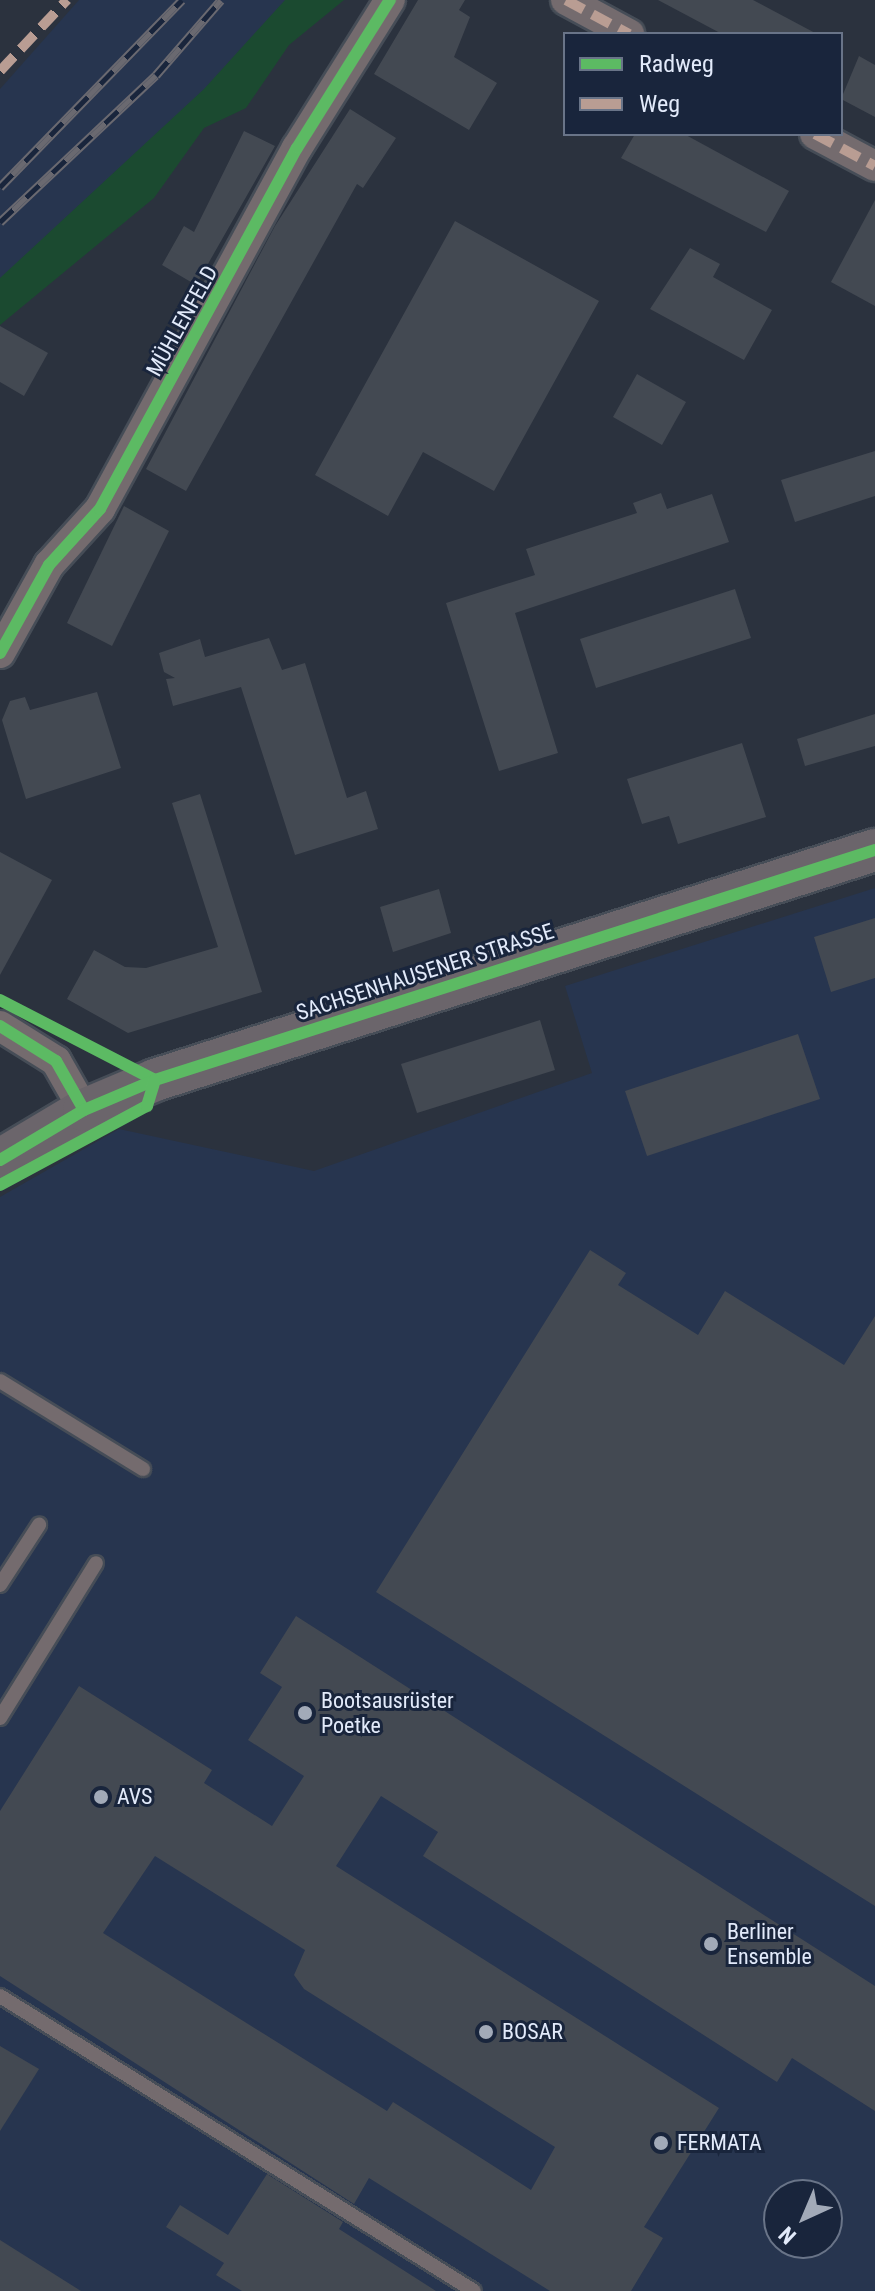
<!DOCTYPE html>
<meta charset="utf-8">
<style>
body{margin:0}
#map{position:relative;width:875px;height:2291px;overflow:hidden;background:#2b323e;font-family:"Roboto Condensed",sans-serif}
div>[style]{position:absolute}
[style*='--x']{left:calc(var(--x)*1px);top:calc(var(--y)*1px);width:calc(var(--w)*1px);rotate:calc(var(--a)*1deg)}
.built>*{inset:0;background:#27354f}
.green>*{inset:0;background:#1b4a30}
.building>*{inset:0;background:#434952}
.roads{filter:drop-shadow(2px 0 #464d57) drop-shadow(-2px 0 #464d57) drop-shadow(0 2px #464d57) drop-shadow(0 -2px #464d57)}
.service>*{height:14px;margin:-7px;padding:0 7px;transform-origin:7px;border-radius:7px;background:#746b6e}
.minor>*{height:30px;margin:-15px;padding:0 15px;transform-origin:15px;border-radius:15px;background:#746b6e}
.secondary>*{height:42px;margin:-21px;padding:0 21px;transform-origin:21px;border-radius:21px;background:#6b656b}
.rail>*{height:9px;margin-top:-4.5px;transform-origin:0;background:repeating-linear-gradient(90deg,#19253c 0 18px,#6a6970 0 36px);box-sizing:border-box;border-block:2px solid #6a6970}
.quiet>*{height:10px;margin-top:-5px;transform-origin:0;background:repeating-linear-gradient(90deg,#b99d93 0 20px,transparent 0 30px)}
.cycleway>*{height:12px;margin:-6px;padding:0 6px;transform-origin:6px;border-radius:6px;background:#5cba63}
.dots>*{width:22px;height:22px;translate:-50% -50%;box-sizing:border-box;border:4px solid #19253c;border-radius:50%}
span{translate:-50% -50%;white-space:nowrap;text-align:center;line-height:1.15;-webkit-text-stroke:6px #19253c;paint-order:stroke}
.street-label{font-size:22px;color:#e2eafa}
.poi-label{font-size:22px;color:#e2eafa}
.left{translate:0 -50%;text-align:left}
.legend{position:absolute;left:563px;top:32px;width:280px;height:104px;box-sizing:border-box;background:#19253c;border:2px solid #697488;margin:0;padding:10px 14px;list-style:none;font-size:24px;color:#e2eafa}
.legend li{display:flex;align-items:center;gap:16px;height:40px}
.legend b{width:40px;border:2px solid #697488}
.north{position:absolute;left:763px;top:2179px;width:80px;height:80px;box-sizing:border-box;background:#19253c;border:2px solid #697488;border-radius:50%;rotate:224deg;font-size:22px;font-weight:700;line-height:32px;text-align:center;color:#e2eafa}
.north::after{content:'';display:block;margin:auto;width:28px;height:36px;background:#a2aab8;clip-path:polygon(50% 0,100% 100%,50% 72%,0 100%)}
</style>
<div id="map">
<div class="built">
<div style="clip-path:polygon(79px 0,317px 0,0 304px,0 89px)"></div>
<div style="clip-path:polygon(evenodd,875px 888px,875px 2291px,0 2291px,0 1197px,119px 1129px,314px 1171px,592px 1073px,565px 986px,875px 888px,779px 2195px,827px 2195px,827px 2243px,779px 2243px,779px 2195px)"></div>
</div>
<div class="green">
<div style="clip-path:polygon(285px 0,344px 0,289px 45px,246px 108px,204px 128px,154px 198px,0 325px,0 278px,204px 89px)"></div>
</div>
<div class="building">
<div style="clip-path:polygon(418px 0,465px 0,459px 10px,470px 17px,454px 57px,497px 83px,469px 130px,374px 74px)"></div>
<div style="clip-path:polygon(658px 0,753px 0,817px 34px,722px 34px)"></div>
<div style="clip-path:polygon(859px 56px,875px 65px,875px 117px,841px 99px)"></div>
<div style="clip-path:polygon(350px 109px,396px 138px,363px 188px,357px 184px,186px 491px,146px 469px,275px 226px)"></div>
<div style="clip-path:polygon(244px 131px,275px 146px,196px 285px,162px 265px,184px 226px,194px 232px)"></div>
<div style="clip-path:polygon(635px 134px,684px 134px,789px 191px,766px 232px,621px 158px)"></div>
<div style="clip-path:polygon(875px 200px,875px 306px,831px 282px)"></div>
<div style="clip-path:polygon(455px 221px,599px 301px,494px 491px,423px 452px,388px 516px,315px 475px)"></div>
<div style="clip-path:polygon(690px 248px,720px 264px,713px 277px,772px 310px,744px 360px,650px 309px)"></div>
<div style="clip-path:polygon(0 326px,48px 353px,24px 396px,0 382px)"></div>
<div style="clip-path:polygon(637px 374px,686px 402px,662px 445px,613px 417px)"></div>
<div style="clip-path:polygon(875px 451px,875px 496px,795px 522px,781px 480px)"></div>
<div style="clip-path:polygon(661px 493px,667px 509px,712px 494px,729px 542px,515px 613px,558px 753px,499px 771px,446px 603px,535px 575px,526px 549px,637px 513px,633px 503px)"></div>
<div style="clip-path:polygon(124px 506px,169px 531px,112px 646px,67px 623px)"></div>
<div style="clip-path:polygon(735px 589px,751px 638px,596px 688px,580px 639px)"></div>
<div style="clip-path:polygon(269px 638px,282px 670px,305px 663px,347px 798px,366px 791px,378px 829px,295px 855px,241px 687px,173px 706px,166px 679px,175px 678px,164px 672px,159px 653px,200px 639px,205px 657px)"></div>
<div style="clip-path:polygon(97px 692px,121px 768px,26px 799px,2px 720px,10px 701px,25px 697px,30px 710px)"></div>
<div style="clip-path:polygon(875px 714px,875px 746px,805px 766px,797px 739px)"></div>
<div style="clip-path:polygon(742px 743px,766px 817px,678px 844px,669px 816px,642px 824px,627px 779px)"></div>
<div style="clip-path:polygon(200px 794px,262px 992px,128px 1033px,67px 999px,94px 950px,125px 967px,146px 968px,218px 947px,172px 803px)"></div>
<div style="clip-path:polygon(0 852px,52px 880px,0 975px)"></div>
<div style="clip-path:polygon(439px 889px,451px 933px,393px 952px,380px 907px)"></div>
<div style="clip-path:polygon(875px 918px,875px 978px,831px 992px,814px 937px)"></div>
<div style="clip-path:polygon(540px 1020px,555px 1070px,417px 1113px,401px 1064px)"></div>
<div style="clip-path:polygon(798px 1034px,820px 1099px,647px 1156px,625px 1091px)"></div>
<div style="clip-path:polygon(590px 1250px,626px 1273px,618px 1285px,698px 1335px,725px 1291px,844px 1365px,875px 1316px,875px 1906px,376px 1592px)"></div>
<div style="clip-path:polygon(evenodd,296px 1616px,875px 1986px,875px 2111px,792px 2058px,777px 2082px,557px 1941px,423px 1856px,438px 1832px,381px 1796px,336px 1866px,719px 2108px,644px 2227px,663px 2238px,631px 2291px,550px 2291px,369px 2178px,354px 2204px,0 1976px,0 1811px,79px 1686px,212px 1770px,204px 1783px,272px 1826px,304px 1776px,248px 1740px,282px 1687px,260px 1673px,296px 1616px,155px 1856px,305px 1950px,294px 1975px,304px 1989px,555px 2147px,531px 2190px,393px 2102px,387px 2111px,103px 1933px,155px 1856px)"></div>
<div style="clip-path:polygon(0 2046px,39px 2069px,0 2131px)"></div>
<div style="clip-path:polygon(267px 2174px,343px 2222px,339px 2229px,436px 2291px,242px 2291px,216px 2275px,224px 2263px,166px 2227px,180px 2205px,228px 2235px)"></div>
<div style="clip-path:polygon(0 2240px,81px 2291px,0 2291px)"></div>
</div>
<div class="roads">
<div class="service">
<div style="--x:0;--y:1381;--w:168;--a:31.6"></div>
<div style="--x:0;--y:1585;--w:72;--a:-57"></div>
<div style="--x:0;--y:1718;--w:182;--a:-58.2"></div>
<div style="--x:0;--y:1996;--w:558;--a:31.9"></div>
</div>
<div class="minor">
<div style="--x:566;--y:0;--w:72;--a:28.4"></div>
<div style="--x:815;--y:134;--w:68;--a:28.1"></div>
<div style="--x:0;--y:653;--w:101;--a:-60.9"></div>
<div style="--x:49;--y:565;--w:76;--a:-47.7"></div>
<div style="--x:100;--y:509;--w:411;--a:-61.4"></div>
<div style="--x:297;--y:148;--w:175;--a:-57.9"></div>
<div style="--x:0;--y:1026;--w:66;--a:32"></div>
<div style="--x:56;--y:1061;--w:56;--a:60.3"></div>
</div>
<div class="secondary">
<div style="--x:0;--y:1160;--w:98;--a:-30.8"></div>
<div style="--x:84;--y:1110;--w:77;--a:-22.9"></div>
<div style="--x:155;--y:1080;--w:756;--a:-17.72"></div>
</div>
</div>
<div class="rail">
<div style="--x:0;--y:187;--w:261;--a:-45.8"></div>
<div style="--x:0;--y:222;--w:214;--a:-43.3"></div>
<div style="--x:156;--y:75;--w:99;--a:-49.1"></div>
</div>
<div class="quiet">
<div style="--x:566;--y:0;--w:72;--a:28.4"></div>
<div style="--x:0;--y:71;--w:98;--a:-46.7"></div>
<div style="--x:815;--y:134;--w:68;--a:28.1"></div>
</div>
<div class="cycleway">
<div style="--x:0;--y:653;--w:101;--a:-60.9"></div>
<div style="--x:49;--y:565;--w:76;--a:-47.7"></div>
<div style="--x:100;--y:509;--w:411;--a:-61.4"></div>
<div style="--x:297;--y:148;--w:175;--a:-57.9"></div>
<div style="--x:0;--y:1000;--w:174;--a:27.3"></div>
<div style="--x:0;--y:1026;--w:66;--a:32"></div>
<div style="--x:56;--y:1061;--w:56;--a:60.3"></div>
<div style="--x:0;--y:1160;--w:98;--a:-30.8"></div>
<div style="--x:84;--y:1110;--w:77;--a:-22.9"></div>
<div style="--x:155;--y:1080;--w:756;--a:-17.72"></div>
<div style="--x:0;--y:1185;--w:167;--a:-28.3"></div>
<div style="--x:147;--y:1106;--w:27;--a:-73"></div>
</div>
<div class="dots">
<div style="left:305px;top:1713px;background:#a2aab8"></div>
<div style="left:101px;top:1797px;background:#a2aab8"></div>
<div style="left:711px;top:1944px;background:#a2aab8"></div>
<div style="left:486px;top:2032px;background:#a2aab8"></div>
<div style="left:661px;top:2143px;background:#a2aab8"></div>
</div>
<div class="street-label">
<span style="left:182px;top:321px;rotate:-61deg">MÜHLENFELD</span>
<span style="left:425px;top:972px;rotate:-18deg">SACHSENHAUSENER STRASSE</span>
</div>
<div class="poi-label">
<span class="left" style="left:321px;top:1713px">Bootsausrüster<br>Poetke</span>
<span class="left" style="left:117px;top:1797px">AVS</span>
<span class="left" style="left:727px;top:1944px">Berliner<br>Ensemble</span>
<span class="left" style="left:502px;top:2032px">BOSAR</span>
<span class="left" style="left:677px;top:2143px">FERMATA</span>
</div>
<ul class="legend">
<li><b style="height:10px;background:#5cba63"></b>Radweg</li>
<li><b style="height:10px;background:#b99d93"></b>Weg</li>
</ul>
<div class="north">N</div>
</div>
